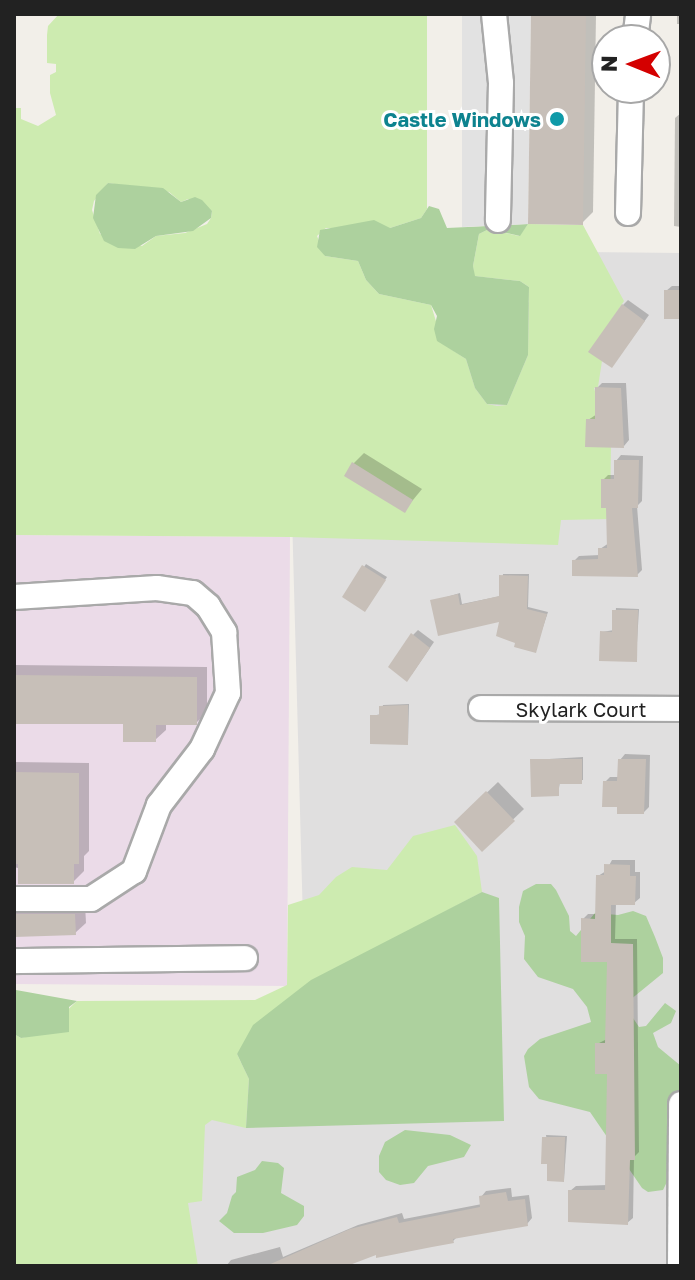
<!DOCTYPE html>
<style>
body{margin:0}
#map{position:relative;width:695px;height:1280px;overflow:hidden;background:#f2efe9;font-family:"Golos Text",sans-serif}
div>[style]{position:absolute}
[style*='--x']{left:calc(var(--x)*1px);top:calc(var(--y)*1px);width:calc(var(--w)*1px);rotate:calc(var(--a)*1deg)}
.residential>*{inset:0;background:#e0dfdf}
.industrial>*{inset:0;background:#ebdbe8}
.grass>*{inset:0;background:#cdebb0}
.forest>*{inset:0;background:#add19e}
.parking>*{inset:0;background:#e2e2e2}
.shadow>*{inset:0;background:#0003}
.building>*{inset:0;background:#c7bfb8}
.roads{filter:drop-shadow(2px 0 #a9a9a9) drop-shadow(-2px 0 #a9a9a9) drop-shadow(0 2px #a9a9a9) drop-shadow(0 -2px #a9a9a9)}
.minor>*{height:24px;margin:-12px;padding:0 12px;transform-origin:12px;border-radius:12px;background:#fff}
.dots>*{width:22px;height:22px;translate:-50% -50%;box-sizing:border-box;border:4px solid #fff;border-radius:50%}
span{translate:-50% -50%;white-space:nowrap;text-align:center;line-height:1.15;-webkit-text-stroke:6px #fff;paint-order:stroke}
.culture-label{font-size:20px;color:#0d838f;font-weight:700}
.right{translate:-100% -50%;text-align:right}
.street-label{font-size:20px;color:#222}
.frame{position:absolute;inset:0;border:16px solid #222;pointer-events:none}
.north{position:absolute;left:591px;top:24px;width:80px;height:80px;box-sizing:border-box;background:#fff;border:2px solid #a7a7a7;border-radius:50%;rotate:271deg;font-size:22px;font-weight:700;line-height:32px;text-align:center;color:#222}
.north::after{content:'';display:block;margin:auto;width:28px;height:36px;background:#d40000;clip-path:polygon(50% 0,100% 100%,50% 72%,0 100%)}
</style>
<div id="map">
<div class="residential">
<div style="clip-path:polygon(585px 252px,681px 253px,681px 1266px,14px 1266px,14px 1225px,178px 1125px,305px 997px,292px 514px)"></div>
</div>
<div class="industrial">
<div style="clip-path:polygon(14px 535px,290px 537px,287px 986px,14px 984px)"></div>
</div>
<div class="grass">
<div style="clip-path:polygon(evenodd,59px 14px,427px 14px,427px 209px,421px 218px,390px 228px,326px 228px,317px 236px,325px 256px,358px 261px,366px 280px,379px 294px,431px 305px,443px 344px,466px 359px,475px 388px,487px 404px,497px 406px,507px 405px,528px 355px,529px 287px,520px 281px,474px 276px,473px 266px,479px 234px,489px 229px,519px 236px,528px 224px,583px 225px,624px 301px,590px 352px,602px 361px,598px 387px,594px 388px,611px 444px,610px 519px,561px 520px,558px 545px,290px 537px,14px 535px,14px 108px,21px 108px,21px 119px,38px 126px,56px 115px,50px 93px,50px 75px,56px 72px,56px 64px,47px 63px,47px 35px,48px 26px,59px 14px,108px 183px,169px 192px,181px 202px,188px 199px,212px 211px,211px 218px,207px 224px,185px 233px,156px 236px,142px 246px,100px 234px,92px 210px,94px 201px,108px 183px)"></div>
<div style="clip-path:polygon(455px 825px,477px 856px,482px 892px,418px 926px,237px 1054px,249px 1079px,246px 1128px,212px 1120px,205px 1125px,202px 1201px,188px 1203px,198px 1266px,14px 1266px,14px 1034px,21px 1038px,43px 1033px,77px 1001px,255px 1000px,287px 985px,288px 905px,319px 895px,336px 877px,352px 867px,387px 870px,413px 836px)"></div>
</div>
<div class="forest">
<div style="clip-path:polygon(108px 183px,163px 188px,181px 202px,195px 197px,202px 200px,212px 211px,211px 218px,193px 231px,156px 236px,135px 249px,118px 248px,104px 241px,93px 218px,96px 195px)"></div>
<div style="clip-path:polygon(429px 206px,439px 209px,447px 228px,528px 224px,520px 236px,489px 229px,479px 234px,473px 266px,475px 276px,520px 281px,529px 287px,528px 355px,507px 405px,487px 404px,475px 388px,466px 359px,437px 341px,434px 329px,437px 316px,431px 305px,379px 294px,366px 280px,358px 261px,325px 256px,317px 247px,320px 230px,374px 220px,390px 228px,421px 218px)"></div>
<div style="clip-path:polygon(536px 884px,551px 884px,556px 890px,569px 916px,570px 931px,576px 936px,595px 913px,618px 915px,633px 911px,646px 916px,655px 937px,663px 958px,663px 973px,630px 1000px,631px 1015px,639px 1027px,646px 1026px,665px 1003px,676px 1011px,671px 1023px,653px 1033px,658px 1047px,681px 1066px,681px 1153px,663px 1190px,648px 1192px,642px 1188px,590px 1112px,539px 1099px,529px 1087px,524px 1056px,528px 1049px,540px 1039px,591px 1022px,587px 1007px,573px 989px,538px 977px,524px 959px,525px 936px,519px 922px,519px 907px,523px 891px)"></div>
<div style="clip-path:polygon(482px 892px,499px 898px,504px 1121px,246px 1128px,249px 1079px,237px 1054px,253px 1025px,311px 980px)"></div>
<div style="clip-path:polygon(16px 990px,77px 1001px,69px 1007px,69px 1032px,21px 1038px,14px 1034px)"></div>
<div style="clip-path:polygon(405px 1130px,450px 1135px,471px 1145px,464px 1157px,428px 1166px,414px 1183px,400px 1185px,386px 1180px,379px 1172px,379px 1156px,385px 1142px)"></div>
<div style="clip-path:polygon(262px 1161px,278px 1163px,284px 1168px,281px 1193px,304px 1206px,304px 1216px,297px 1225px,263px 1233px,234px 1233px,219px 1221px,227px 1213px,232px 1196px,236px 1192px,237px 1177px,255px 1170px)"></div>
</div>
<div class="parking">
<div style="clip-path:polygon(462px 14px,531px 14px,528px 224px,462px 227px)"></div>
</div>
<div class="shadow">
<div style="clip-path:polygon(533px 14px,596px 14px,593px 212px,582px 223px)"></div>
<div style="clip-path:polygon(677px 14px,681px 14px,681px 24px,677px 24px)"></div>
<div style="clip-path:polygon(681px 113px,681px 227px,674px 226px,675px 118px)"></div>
<div style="clip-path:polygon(672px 286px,681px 286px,681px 317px,666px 291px)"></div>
<div style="clip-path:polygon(628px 300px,649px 315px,612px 366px,623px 305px)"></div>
<div style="clip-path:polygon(602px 383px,626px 383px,629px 440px,624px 446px,588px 420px,597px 414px,597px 388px)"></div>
<div style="clip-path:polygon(364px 453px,422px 489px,404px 511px,353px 464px)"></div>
<div style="clip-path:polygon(621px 455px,643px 456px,642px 501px,637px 506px,642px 570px,637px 575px,574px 561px,579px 556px,600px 555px,600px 549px,609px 543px,608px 506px,603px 480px,608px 475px,616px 475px,616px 461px)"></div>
<div style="clip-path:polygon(366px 564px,387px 577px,367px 608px,345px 596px)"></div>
<div style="clip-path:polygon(503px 574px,529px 574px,528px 607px,548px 612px,535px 651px,517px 641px,502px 620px,433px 601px,460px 593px,462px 604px,501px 596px)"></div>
<div style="clip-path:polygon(616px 608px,639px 609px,636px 660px,602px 632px,614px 630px)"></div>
<div style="clip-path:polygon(418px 630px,434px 642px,412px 674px,413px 635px)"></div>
<div style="clip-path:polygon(14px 665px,207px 667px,207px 712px,196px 723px,166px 723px,166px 730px,155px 740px,125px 722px,14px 722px)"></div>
<div style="clip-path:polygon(409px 704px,408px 743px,372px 716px,381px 714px,383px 705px)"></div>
<div style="clip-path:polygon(625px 754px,650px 755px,649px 807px,644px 812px,619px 805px,605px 782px,610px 777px,619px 777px,620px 760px)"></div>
<div style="clip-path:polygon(583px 757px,583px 780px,560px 782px,558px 794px,532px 760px)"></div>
<div style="clip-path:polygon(14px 762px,89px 763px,89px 851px,84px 856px,84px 871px,73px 882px,14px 867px)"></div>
<div style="clip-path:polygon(498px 782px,524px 809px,482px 849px,456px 822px)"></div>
<div style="clip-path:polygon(612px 860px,635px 860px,635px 872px,640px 872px,640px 898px,634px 903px,616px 903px,615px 939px,637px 939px,639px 1152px,634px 1157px,633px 1218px,627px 1223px,570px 1191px,576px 1186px,608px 1185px,609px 1072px,597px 1044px,607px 1039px,609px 960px,583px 919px,588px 914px,597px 914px,598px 876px,606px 871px)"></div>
<div style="clip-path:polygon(14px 902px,85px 904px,86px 923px,75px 933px,14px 935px)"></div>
<div style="clip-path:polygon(546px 1135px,567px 1136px,564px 1180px,549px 1162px)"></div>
<div style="clip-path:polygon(511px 1188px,512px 1197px,529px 1195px,532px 1218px,527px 1224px,458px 1236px,453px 1241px,378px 1252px,341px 1266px,226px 1266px,231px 1260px,280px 1247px,283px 1257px,358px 1225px,402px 1213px,404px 1219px,482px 1204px,481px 1197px,486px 1191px)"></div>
</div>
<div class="building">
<div style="clip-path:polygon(531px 14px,586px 14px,583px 225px,528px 224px)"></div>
<div style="clip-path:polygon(664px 290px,681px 290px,681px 319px,664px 319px)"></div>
<div style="clip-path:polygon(622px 304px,645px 321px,612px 368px,588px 352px)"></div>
<div style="clip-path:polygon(595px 387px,621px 388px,624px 448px,585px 447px,586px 419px,595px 419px)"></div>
<div style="clip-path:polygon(614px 460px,639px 460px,638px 508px,632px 508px,638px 577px,572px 576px,572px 560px,598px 559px,598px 548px,607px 548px,606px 508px,601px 508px,601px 479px,614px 479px)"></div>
<div style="clip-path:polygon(352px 462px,413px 500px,405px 513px,344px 476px)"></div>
<div style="clip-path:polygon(362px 565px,386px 580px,365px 612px,342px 597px)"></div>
<div style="clip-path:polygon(499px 575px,528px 576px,527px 609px,547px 614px,536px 653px,514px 647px,515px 643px,496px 636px,499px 622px,438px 636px,430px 600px,458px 594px,460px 605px,499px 596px)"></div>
<div style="clip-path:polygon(612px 610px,638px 610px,637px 662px,599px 661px,600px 631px,612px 632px)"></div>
<div style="clip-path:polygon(411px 633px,430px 648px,407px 682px,388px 667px)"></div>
<div style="clip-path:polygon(14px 675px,197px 677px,197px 725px,156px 725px,156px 742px,123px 742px,123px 724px,14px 724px)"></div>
<div style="clip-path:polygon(408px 705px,408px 745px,370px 744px,370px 715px,379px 715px,379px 706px)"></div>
<div style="clip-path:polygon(530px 759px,582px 759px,582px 784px,559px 784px,559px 796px,531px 797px)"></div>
<div style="clip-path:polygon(618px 759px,646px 759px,644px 814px,617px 814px,617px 807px,602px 807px,603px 781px,617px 781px)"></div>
<div style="clip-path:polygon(14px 772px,79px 773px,79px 864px,74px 864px,74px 884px,18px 884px,18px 864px,14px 864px)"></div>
<div style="clip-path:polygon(486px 791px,515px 821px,482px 852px,454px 822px)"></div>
<div style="clip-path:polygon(604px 864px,630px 865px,630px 876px,636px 876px,635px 905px,611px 905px,611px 943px,633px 944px,635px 1160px,630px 1160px,628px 1225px,568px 1222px,568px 1190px,605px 1190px,607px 1074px,595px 1074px,595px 1043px,605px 1043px,607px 962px,581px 962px,581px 918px,595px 919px,596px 875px,604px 875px)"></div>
<div style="clip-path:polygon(14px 914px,75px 914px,76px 935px,14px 937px)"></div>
<div style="clip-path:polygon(542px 1137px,565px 1137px,564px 1182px,547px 1181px,547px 1164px,541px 1164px)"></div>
<div style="clip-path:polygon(506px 1192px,508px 1201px,525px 1199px,528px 1226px,453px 1239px,454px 1243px,432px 1247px,376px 1258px,376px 1255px,347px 1266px,266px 1266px,350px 1229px,397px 1217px,399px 1223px,480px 1207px,479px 1196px)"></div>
</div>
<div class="roads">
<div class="minor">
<div style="--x:494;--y:14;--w:69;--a:84.2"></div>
<div style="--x:501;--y:83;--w:137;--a:91.3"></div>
<div style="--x:635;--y:40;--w:26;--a:-83"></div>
<div style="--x:628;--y:213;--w:125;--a:-88.6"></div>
<div style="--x:14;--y:597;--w:143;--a:-3.6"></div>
<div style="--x:157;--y:588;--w:36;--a:8"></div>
<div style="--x:193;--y:593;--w:20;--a:41"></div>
<div style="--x:208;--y:606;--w:31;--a:58"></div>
<div style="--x:224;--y:632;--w:61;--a:86.2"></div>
<div style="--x:228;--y:693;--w:62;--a:114.9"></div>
<div style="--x:202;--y:749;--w:71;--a:127.5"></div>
<div style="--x:159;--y:805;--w:71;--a:110.7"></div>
<div style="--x:134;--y:871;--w:51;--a:146.9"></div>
<div style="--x:91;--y:899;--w:77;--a:180"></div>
<div style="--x:481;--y:708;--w:200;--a:0.3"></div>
<div style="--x:14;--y:961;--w:231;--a:-0.7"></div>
<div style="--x:680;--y:1266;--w:162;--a:-89.6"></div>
</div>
</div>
<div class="dots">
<div style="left:557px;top:119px;background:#0f9aa8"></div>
</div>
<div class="culture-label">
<span class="right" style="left:541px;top:119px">Castle Windows</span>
</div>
<div class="street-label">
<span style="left:581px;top:709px">Skylark Court</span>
</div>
<div class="frame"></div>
<div class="north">N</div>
</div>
